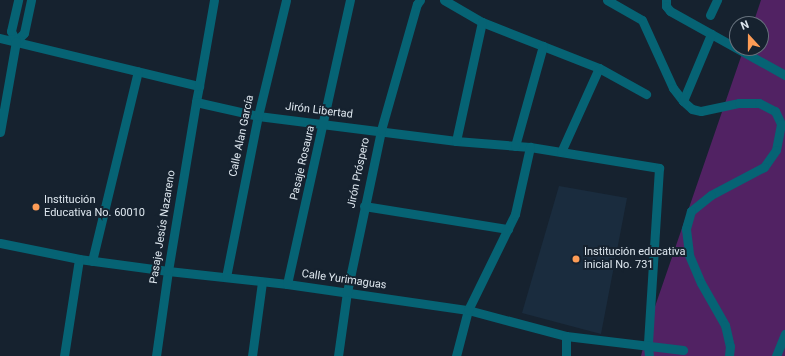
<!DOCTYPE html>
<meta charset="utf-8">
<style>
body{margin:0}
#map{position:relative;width:785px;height:356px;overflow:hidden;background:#16222f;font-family:Roboto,sans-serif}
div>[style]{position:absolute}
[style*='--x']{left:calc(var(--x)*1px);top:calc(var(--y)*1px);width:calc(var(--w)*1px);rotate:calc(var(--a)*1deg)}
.built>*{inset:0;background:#1a2c3e}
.green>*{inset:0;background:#512263}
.street>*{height:9px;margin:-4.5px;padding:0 4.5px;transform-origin:4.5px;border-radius:4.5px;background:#066374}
.dots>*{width:11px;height:11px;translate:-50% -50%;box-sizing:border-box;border:2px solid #16222f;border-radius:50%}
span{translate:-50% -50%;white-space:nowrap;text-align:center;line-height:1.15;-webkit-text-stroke:4px #16222f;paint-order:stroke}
.street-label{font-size:11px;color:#dee7ef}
.poi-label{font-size:11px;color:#dee7ef}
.left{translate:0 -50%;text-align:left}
.north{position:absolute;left:729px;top:16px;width:40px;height:40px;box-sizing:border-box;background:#16222f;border:1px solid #66717c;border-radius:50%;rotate:339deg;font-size:11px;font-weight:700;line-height:16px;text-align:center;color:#dee7ef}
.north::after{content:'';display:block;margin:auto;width:14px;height:18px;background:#fd9c56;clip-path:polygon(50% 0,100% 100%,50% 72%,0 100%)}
</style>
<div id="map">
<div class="built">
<div style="clip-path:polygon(559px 186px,627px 198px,601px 334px,522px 313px)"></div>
</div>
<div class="green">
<div style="clip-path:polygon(761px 0,785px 0,785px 356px,641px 356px,649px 324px,744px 48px,761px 48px,761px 24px,753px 24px)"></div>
</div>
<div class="street">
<div style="--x:444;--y:0;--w:44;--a:30.1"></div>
<div style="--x:482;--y:22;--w:126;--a:21.5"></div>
<div style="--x:599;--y:68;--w:54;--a:29"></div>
<div style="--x:607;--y:0;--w:40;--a:29.7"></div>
<div style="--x:642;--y:20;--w:75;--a:65.5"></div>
<div style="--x:673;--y:88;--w:16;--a:52"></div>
<div style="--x:683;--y:101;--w:12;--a:42"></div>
<div style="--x:692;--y:109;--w:9;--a:13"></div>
<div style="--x:701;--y:111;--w:39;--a:-12"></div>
<div style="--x:739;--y:103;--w:20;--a:0"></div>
<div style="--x:759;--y:103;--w:18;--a:27"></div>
<div style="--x:775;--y:111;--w:14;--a:65"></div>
<div style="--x:781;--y:124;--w:26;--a:101"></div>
<div style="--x:776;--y:150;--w:21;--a:125"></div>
<div style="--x:764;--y:167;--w:60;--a:152.2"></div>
<div style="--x:711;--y:195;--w:26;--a:141"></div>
<div style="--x:691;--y:211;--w:19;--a:106"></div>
<div style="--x:686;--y:229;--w:26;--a:83"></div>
<div style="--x:689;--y:255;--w:30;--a:67"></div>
<div style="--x:701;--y:283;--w:48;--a:60.3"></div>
<div style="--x:725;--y:325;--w:22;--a:77"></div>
<div style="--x:730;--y:346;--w:10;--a:96"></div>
<div style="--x:666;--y:0;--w:6;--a:90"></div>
<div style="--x:666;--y:6;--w:6;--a:51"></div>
<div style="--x:670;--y:11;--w:132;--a:29.1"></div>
<div style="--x:710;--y:15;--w:17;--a:-65"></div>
<div style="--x:0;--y:38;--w:205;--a:13.6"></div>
<div style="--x:199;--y:86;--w:16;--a:101"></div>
<div style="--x:196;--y:102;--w:64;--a:12.7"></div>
<div style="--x:258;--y:116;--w:200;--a:7.2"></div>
<div style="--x:456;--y:141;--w:74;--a:4.6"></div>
<div style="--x:530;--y:147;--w:131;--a:9.2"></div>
<div style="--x:659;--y:168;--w:177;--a:93.6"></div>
<div style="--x:648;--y:345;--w:11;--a:85"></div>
<div style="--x:16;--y:41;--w:11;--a:-45"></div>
<div style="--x:24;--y:33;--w:34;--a:-78"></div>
<div style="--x:16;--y:41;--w:11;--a:-117"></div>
<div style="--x:11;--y:31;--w:32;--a:-77"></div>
<div style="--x:199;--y:86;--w:87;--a:-80.1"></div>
<div style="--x:683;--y:101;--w:73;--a:-67.3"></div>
<div style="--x:0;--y:132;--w:92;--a:-80"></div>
<div style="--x:456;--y:141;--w:122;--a:-77.7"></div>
<div style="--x:515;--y:146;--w:104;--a:-74.4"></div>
<div style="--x:561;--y:152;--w:92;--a:-65.7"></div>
<div style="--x:364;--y:206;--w:146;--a:9.1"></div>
<div style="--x:0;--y:243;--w:81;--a:11.4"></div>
<div style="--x:79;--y:259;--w:90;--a:7.7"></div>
<div style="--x:168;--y:271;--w:120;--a:6.2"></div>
<div style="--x:287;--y:284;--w:183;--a:8.2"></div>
<div style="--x:468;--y:310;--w:101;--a:14.9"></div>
<div style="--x:566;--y:336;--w:118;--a:6.8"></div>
<div style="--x:92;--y:261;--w:195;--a:-76.4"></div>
<div style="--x:226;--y:277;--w:164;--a:-78.8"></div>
<div style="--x:258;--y:116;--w:119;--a:-76.4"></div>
<div style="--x:287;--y:284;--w:291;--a:-77.5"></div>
<div style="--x:64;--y:356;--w:98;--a:-81.2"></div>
<div style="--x:156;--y:356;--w:86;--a:-82"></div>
<div style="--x:168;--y:271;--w:171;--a:-80.6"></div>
<div style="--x:252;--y:356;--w:75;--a:-82.3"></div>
<div style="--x:338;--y:356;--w:65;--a:-82"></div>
<div style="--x:347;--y:292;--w:166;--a:-78.1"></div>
<div style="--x:381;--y:130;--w:131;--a:-74.1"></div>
<div style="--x:417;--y:4;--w:5;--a:-53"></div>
<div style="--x:456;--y:356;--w:48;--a:-75.4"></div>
<div style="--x:468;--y:310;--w:107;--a:-63.9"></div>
<div style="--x:515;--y:214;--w:69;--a:-77.4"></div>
<div style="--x:566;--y:356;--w:20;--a:-90"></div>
<div style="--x:776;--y:356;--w:24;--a:-68"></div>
</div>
<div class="dots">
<div style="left:36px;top:207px;background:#fd9c56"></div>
<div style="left:576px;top:259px;background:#fd9c56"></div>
</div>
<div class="street-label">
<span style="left:319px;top:111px;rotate:7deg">Jirón Libertad</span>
<span style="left:242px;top:136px;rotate:-78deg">Calle Alan García</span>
<span style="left:303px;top:163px;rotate:-77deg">Pasaje Rosaura</span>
<span style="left:359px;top:173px;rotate:-78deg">Jirón Próspero</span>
<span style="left:163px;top:227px;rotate:-81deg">Pasaje Jesús Nazareno</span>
<span style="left:344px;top:280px;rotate:8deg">Calle Yurimaguas</span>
</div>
<div class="poi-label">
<span class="left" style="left:44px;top:207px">Institución<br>Educativa No. 60010</span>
<span class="left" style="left:584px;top:259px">Institución educativa<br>inicial No. 731</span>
</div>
<div class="north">N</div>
</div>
